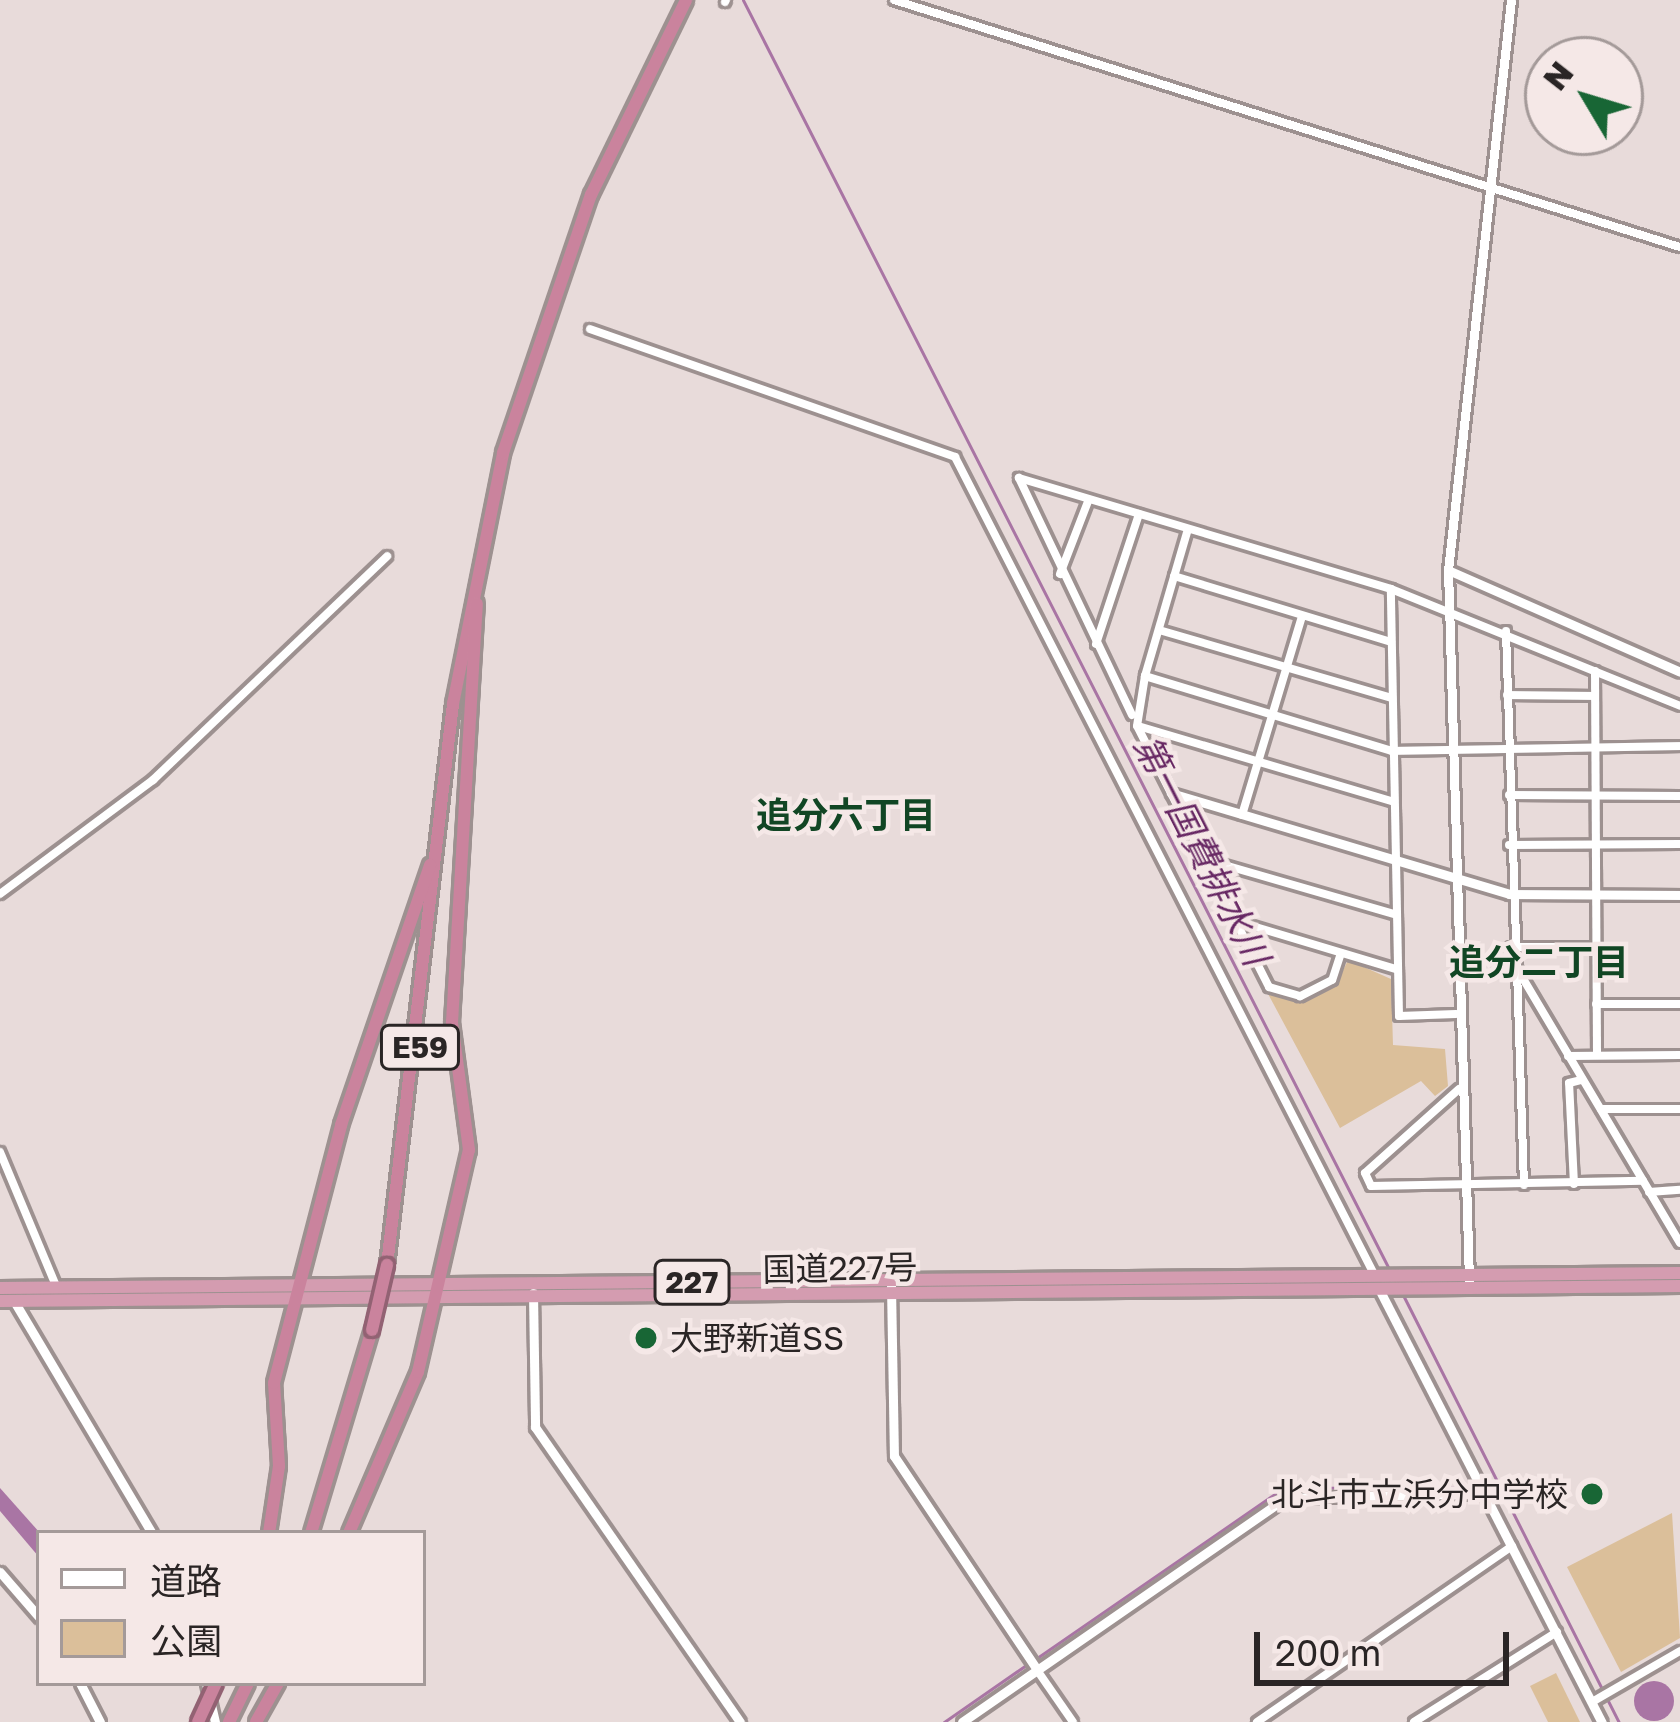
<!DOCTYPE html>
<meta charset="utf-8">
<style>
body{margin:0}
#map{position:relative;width:1680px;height:1722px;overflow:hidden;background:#e8dbda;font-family:"Golos Text","Noto Sans JP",sans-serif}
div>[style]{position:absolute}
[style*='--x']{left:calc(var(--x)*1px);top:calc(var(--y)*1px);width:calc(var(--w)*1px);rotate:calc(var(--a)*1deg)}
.green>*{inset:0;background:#dbbf9a}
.water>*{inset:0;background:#a975a4}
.round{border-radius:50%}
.stream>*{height:3px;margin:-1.5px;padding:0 1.5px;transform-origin:1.5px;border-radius:1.5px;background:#a975a4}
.roads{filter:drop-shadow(3px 0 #9d9190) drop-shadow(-3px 0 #9d9190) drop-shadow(0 3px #9d9190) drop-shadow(0 -3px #9d9190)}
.minor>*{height:8px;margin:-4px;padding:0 4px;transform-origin:4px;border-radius:4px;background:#fff}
.tertiary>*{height:9px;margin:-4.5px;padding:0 4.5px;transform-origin:4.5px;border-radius:4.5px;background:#fff}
.trunk>*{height:12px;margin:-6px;padding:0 6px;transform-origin:6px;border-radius:6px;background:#d49cb0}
.motorway>*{height:12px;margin:-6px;padding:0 6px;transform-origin:6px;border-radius:6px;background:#ca839d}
.bridges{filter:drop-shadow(3px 0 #926273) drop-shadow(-3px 0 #926273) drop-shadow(0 3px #926273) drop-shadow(0 -3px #926273)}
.motorway-bridge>*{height:12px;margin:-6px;padding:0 6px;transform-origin:6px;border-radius:6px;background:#ca839d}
.dots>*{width:33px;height:33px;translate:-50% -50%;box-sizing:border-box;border:6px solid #f5e8e7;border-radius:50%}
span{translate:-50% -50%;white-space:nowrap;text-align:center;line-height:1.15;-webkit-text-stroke:9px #f5e8e7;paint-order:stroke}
.shield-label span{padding:3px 9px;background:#f5e8e7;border:3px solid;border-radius:9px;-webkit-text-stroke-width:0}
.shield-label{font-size:30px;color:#2a2525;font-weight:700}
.street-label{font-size:33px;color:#2a2525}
.poi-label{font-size:33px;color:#2a2525}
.left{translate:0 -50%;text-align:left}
.right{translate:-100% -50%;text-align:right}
.neighbourhood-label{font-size:36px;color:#114624;font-weight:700}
.water-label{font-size:36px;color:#672763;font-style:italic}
.legend{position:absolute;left:36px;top:1530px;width:390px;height:156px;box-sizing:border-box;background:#f5e8e7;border:3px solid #a49a99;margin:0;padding:15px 21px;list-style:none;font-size:36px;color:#2a2525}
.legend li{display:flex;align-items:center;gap:24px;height:60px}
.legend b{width:60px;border:3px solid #a49a99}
.north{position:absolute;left:1524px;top:36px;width:120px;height:120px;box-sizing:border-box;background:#f5e8e7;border:3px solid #a49a99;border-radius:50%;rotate:308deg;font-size:33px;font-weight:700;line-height:48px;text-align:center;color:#2a2525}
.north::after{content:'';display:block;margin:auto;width:42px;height:54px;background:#186635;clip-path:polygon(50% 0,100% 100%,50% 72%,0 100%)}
.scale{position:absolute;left:1254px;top:1632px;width:255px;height:54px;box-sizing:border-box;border:6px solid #2a2525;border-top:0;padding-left:15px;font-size:36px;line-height:42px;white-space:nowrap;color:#2a2525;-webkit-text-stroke:9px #f5e8e7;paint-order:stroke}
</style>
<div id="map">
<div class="green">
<div style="clip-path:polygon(1348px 960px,1391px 979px,1393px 1045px,1445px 1049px,1448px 1086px,1435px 1096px,1421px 1081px,1340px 1128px,1267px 992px,1301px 1001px,1337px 983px)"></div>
<div style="clip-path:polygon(1672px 1513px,1680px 1638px,1621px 1672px,1567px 1567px)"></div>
<div style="clip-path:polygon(1556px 1673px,1580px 1722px,1548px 1722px,1530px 1686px)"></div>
</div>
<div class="water">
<div style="clip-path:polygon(0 1488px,40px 1533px,39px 1557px,0 1511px)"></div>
<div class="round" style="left:1634px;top:1681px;width:40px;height:40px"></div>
</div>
<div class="stream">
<div style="--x:743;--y:0;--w:1426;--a:63.02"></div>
<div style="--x:1403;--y:1295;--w:479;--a:63.2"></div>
<div style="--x:1034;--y:1660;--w:303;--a:-34.6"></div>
<div style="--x:1283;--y:1488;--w:174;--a:-0.3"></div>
<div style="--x:944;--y:1722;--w:100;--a:-34.8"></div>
</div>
<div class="roads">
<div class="minor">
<div style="--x:894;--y:0;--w:824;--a:17.45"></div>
<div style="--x:725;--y:2;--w:2;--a:-63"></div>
<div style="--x:590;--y:329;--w:387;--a:19.3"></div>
<div style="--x:955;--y:457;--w:918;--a:62.85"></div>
<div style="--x:1060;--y:574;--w:80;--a:-68.9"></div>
<div style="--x:1174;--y:576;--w:227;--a:16.9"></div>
<div style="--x:1159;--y:630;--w:243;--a:16.3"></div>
<div style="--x:1506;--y:631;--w:554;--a:88.14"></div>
<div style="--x:1096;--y:644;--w:137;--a:-71.7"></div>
<div style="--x:1595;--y:671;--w:384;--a:89.7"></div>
<div style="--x:1145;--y:676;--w:153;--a:-73.7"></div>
<div style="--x:1507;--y:695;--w:87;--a:0.7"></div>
<div style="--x:1132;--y:715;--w:263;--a:-115.5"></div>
<div style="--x:1019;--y:478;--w:388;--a:16.6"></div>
<div style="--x:1138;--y:726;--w:264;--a:16.5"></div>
<div style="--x:1509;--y:795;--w:171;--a:0.3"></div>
<div style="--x:1242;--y:815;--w:208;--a:-73.2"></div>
<div style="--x:1509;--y:845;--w:171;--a:-0.3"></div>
<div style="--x:1207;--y:860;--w:195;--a:16.1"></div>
<div style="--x:0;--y:894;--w:191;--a:-36.7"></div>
<div style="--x:153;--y:780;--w:324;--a:-43.7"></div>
<div style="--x:1239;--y:922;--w:164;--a:16.7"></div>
<div style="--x:1511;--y:947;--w:85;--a:0"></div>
<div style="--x:1341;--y:953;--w:28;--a:108"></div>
<div style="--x:1332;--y:980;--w:36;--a:153"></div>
<div style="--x:1300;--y:996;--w:32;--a:-164"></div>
<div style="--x:1269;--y:987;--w:292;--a:-116.8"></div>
<div style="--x:1137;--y:726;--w:51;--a:-80.9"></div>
<div style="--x:1145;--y:676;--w:258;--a:16.9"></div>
<div style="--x:1392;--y:751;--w:288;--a:-1"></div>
<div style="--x:1512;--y:960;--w:329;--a:59.3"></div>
<div style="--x:1596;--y:1004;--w:84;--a:0"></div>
<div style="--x:1456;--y:1014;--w:57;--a:178"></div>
<div style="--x:1399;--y:1016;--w:427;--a:-91.1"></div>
<div style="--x:1391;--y:589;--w:312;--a:22"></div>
<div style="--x:1568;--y:1056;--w:112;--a:-0.5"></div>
<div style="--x:1459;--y:1089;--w:126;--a:138.2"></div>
<div style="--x:1365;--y:1173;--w:14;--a:65"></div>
<div style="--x:1371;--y:1186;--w:272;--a:-1.1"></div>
<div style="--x:1601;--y:1109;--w:79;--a:0"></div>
<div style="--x:0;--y:1152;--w:147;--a:67.3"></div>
<div style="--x:1574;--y:1184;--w:101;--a:-92.8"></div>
<div style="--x:1569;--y:1083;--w:12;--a:-14"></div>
<div style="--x:1649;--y:1192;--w:31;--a:-4"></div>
<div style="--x:1037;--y:1670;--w:63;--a:55.3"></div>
<div style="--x:1592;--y:1702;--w:102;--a:-30.1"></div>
<div style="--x:1257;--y:1722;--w:310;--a:-34.6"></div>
<div style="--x:1414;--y:1722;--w:169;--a:-32.2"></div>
</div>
<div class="tertiary">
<div style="--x:1448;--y:570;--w:253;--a:23.7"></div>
<div style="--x:1171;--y:793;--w:353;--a:16.6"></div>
<div style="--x:1509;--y:894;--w:171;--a:0.3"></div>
<div style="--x:1469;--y:1281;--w:711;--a:-91.69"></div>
<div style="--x:1448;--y:570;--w:573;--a:-83.69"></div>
<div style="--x:891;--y:1286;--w:170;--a:89"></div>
<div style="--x:894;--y:1456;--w:257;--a:56.2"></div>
<div style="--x:1379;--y:1289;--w:487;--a:62.8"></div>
<div style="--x:533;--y:1293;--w:134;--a:89.1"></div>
<div style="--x:535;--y:1427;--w:359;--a:55.2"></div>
<div style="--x:14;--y:1301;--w:270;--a:59.3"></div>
<div style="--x:0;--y:1572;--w:60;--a:49.1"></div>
<div style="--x:80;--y:1683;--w:44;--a:62.9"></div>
<div style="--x:206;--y:1683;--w:40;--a:77"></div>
<div style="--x:962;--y:1722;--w:394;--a:-34.7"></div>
<div style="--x:1286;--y:1498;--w:202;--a:-1.4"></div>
</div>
<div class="trunk">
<div style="--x:0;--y:1288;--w:1680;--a:-0.51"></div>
<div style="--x:0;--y:1301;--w:1680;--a:-0.51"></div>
</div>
<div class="motorway">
<div style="--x:387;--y:1265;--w:565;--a:-83.29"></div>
<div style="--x:453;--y:704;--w:256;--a:-78.7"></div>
<div style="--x:503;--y:453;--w:273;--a:-71.2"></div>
<div style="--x:591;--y:195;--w:217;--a:-64"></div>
<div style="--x:269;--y:1533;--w:68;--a:-81.5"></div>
<div style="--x:279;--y:1466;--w:83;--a:-93.4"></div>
<div style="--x:274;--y:1383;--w:267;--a:-75.4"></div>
<div style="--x:341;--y:1125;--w:275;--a:-71.1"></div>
<div style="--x:311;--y:1533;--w:212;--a:-73.3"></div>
<div style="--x:349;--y:1533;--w:175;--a:-66.8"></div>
<div style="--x:418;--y:1372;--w:228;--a:-77.1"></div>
<div style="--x:469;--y:1150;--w:129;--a:-97.6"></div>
<div style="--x:452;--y:1022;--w:419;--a:-86.6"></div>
<div style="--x:229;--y:1722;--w:43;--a:-64"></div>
<div style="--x:256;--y:1722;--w:45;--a:-60.6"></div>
</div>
</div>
<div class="bridges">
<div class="motorway-bridge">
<div style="--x:372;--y:1330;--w:67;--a:-77"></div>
<div style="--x:198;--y:1722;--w:43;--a:-65.2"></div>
</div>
</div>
<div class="dots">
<div style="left:646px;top:1338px;background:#186635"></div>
<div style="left:1592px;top:1494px;background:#186635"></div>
</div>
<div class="shield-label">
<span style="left:420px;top:1047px">E59</span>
<span style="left:692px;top:1282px">227</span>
</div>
<div class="street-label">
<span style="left:840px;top:1268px;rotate:-1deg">国道227号</span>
</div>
<div class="poi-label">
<span class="left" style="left:670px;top:1338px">大野新道SS</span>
<span class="right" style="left:1568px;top:1494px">北斗市立浜分中学校</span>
</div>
<div class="neighbourhood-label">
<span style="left:846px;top:815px">追分六丁目</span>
<span style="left:1539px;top:962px">追分二丁目</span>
</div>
<div class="water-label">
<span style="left:1202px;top:850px;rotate:63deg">第一国費排水川</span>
</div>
<ul class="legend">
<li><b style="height:15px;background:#fff"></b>道路</li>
<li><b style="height:33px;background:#dbbf9a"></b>公園</li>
</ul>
<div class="north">N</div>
<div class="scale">200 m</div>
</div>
